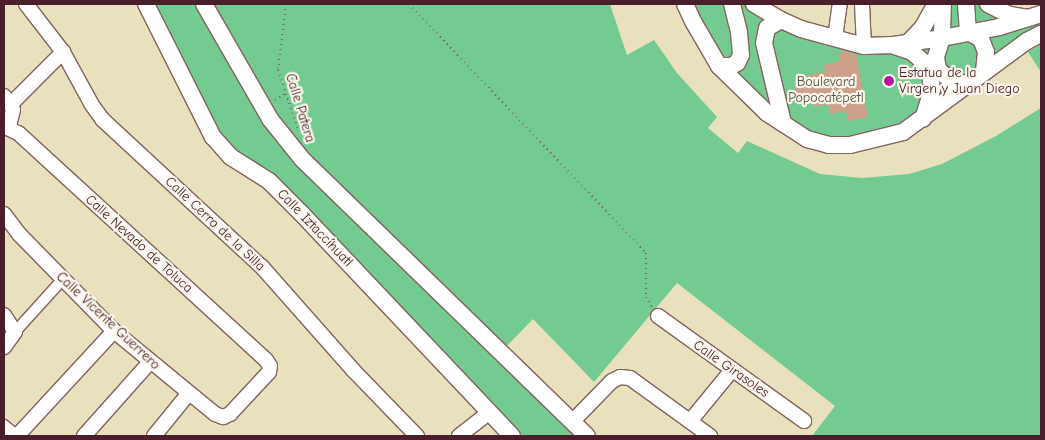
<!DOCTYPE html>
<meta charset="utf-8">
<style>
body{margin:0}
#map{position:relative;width:1045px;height:440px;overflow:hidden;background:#e9e1bd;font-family:"Comic Neue",sans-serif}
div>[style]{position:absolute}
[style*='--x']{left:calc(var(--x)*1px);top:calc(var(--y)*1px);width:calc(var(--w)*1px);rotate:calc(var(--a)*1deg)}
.green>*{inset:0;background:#73cb91}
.building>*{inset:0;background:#cda08a}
.path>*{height:2px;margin-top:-1px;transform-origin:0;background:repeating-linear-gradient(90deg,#82635e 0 1px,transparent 0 5px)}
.roads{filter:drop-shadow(1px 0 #82635e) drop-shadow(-1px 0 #82635e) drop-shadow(0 1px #82635e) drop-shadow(0 -1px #82635e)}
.service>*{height:7px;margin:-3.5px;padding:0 3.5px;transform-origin:3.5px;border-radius:3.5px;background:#fff}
.pedestrian>*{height:10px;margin:-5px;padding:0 5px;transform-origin:5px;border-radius:5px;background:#fff}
.minor>*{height:14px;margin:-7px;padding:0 7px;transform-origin:7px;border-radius:7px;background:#fff}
.tertiary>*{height:16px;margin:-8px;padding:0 8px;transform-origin:8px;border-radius:8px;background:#fff}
.dots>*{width:14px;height:14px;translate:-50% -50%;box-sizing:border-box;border:2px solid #fbf7ec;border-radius:50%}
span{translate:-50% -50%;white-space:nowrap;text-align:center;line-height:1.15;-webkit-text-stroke:4.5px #fbf7ec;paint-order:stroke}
.poi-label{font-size:14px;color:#4a1f2b}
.left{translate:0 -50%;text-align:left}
.park-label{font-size:14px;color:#56534a}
.street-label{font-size:14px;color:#4a1f2b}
.frame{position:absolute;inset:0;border:5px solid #4a1f2b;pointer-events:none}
</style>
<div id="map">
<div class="green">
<div style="clip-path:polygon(155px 4px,610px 4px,627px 55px,654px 40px,677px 73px,717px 117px,708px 128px,738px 153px,747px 141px,820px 174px,862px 178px,909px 174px,942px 164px,996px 136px,1041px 108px,1041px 436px,812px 436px,835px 406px,677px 283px,594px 382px,533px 319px,499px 354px,580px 436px,523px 436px,226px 144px)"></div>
<div style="clip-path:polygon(685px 4px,754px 4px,799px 33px,895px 45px,937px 4px,982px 4px,1041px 16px,1041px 32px,922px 118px,851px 145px,807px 138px,719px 66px)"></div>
<div style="clip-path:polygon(1041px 44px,1041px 72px,1028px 52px)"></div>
</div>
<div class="building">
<div style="clip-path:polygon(845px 51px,856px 54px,868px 117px,848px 121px,846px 111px,830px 114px,828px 104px,814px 107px,813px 97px,797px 100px,794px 85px,809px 82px,808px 75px,825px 72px,824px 65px,840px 61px,839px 53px)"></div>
</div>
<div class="path">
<div style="--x:286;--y:4;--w:66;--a:96.9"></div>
<div style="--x:278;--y:70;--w:65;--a:71.3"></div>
<div style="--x:409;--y:4;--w:344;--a:46.4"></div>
<div style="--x:646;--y:253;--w:44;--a:90"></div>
<div style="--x:646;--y:297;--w:12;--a:59"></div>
<div style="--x:275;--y:100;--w:13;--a:-32"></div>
</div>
<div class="roads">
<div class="service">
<div style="--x:4;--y:423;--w:21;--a:39"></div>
</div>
<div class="pedestrian">
<div style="--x:15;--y:332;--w:70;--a:-47.9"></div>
</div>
<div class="minor">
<div style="--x:26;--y:4;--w:61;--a:52.4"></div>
<div style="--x:63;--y:52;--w:60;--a:61.3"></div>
<div style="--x:92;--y:105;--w:19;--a:54"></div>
<div style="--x:103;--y:120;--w:217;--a:42.8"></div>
<div style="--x:262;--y:267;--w:137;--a:48.5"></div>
<div style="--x:353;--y:370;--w:92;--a:45.9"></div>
<div style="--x:862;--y:4;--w:42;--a:87.3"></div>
<div style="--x:835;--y:38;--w:34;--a:-82"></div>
<div style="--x:4;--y:96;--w:11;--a:49"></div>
<div style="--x:11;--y:104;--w:6;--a:72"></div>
<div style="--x:13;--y:110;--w:12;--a:104"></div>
<div style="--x:10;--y:122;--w:8;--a:135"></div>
<div style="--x:11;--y:104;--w:74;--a:-45"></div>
<div style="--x:4;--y:214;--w:26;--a:53"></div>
<div style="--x:20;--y:235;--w:134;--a:45.6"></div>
<div style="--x:114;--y:331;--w:131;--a:39.4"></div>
<div style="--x:215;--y:414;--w:9;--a:21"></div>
<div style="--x:223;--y:417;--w:8;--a:-23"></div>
<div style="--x:230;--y:414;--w:57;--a:-47.1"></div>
<div style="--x:269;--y:372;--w:6;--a:-81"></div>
<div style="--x:270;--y:366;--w:7;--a:-124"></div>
<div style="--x:266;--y:360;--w:336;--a:-137.5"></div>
<div style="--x:18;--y:133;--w:14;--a:-155"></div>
<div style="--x:4;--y:315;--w:20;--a:57"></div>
<div style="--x:15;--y:332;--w:19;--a:126"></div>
<div style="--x:658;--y:316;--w:180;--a:35.7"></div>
<div style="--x:691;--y:420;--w:65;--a:-50.6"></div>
<div style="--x:572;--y:422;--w:57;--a:-45.7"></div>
<div style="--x:612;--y:381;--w:9;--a:-27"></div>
<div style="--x:620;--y:377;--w:10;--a:6"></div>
<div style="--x:630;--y:378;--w:99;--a:35.9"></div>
<div style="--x:17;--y:436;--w:143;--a:-47.3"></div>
<div style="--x:84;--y:436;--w:99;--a:-48.3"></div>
<div style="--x:154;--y:436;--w:55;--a:-50.9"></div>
<div style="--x:459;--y:436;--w:39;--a:-38"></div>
</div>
<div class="tertiary">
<div style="--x:146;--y:4;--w:149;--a:63.3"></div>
<div style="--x:213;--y:137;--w:27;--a:48"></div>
<div style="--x:231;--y:157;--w:45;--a:32.3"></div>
<div style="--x:269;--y:181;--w:45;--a:45"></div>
<div style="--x:301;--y:213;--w:307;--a:46.6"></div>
<div style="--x:204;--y:4;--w:133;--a:60.1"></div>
<div style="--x:270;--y:119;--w:51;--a:51.3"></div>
<div style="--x:302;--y:159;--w:397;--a:44.2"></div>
<div style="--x:685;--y:4;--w:21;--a:65"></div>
<div style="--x:694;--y:23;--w:50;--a:59.8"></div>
<div style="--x:719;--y:66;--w:67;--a:44.4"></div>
<div style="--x:767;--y:113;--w:48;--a:33"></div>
<div style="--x:807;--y:139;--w:23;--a:15"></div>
<div style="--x:829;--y:145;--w:21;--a:0"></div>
<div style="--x:850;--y:145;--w:55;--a:-13.8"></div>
<div style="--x:903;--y:132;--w:154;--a:-36.3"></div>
<div style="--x:1027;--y:41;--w:16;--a:-27"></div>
<div style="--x:754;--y:4;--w:31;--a:31"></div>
<div style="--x:781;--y:20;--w:22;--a:24"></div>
<div style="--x:801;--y:29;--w:65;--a:15.1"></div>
<div style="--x:864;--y:46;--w:29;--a:-2"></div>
<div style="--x:893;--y:45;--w:49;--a:-8.1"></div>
<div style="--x:942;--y:38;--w:58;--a:-10.9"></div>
<div style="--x:999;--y:27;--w:44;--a:-17.2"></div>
<div style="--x:943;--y:4;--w:34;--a:92"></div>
<div style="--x:942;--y:38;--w:20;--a:108"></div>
<div style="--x:936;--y:57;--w:12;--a:81"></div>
<div style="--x:938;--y:69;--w:18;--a:43"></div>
<div style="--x:951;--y:81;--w:17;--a:10"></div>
<div style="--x:966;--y:4;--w:28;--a:86"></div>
<div style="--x:968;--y:32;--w:15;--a:28"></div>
<div style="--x:981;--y:39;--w:14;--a:69"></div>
<div style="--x:986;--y:52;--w:20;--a:96"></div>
<div style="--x:988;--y:4;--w:25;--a:27"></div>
<div style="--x:1010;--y:15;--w:18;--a:9"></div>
<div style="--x:781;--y:20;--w:16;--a:150"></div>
<div style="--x:767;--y:28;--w:15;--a:101"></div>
<div style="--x:764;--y:43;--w:82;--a:76.6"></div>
<div style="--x:909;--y:42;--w:21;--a:-47"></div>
<div style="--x:923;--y:27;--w:26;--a:-61"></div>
<div style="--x:894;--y:46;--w:19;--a:18"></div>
<div style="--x:912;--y:52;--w:18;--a:41"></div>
<div style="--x:926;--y:64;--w:9;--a:63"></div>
<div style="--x:930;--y:72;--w:18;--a:84"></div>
<div style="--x:932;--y:90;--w:30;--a:107"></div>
<div style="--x:719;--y:66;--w:12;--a:0"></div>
<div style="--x:731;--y:66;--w:7;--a:-27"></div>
<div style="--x:737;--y:63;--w:9;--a:-63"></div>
<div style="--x:741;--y:55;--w:23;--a:-95"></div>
<div style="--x:739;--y:32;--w:29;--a:-104"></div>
<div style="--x:4;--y:434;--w:3;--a:45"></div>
</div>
</div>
<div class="dots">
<div style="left:889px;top:81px;background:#b5179e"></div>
</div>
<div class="poi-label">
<span class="left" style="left:899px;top:81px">Estatua de la<br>Virgen y Juan Diego</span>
</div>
<div class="park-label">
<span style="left:826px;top:90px">Boulevard<br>Popocatépetl</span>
</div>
<div class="street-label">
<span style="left:300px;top:108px;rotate:73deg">Calle Patera</span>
<span style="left:215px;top:224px;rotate:43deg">Calle Cerro de la Silla</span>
<span style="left:315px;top:228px;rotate:46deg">Calle Iztaccíhuatl</span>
<span style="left:139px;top:244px;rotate:42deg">Calle Nevado de Toluca</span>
<span style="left:108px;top:321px;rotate:43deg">Calle Vicente Guerrero</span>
<span style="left:731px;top:369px;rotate:35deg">Calle Girasoles</span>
</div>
<div class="frame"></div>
</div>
